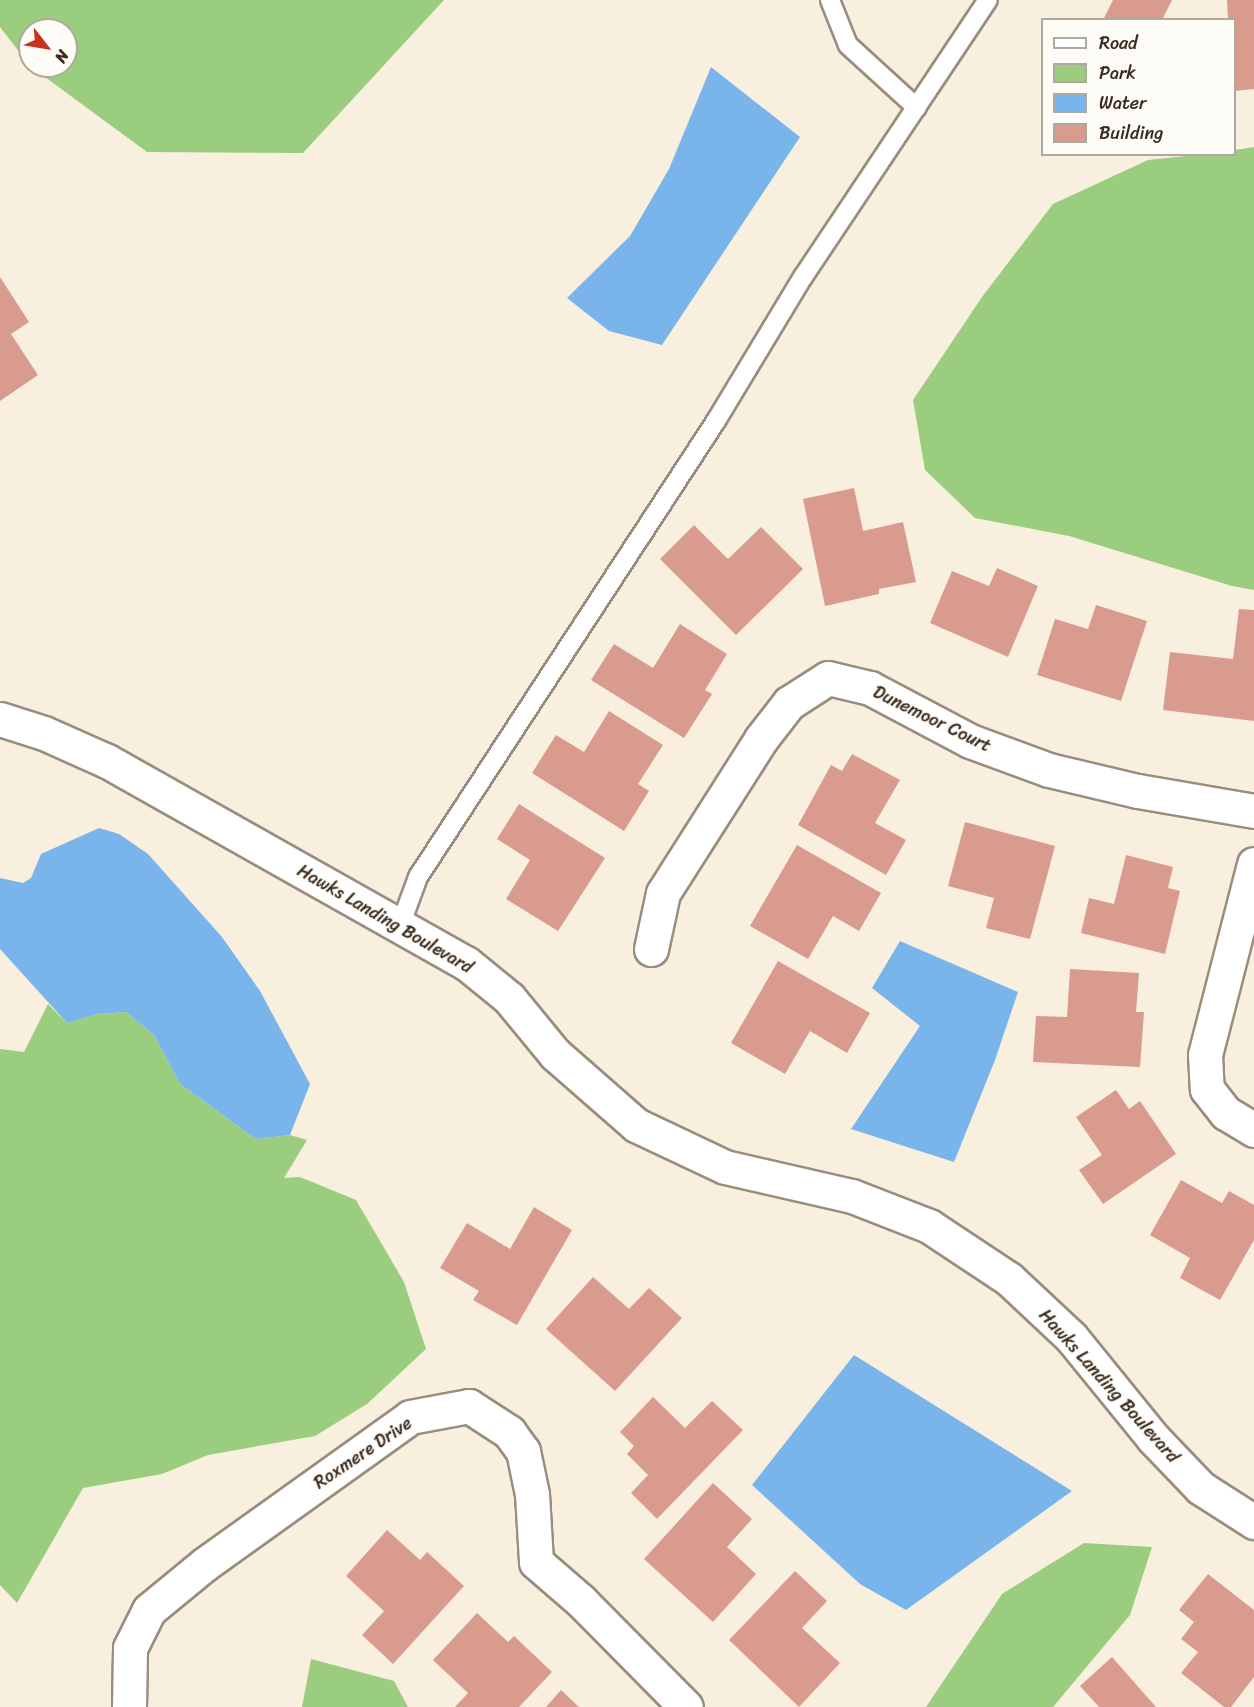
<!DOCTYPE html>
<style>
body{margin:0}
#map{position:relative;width:1254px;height:1707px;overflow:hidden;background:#f8efde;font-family:Sriracha,sans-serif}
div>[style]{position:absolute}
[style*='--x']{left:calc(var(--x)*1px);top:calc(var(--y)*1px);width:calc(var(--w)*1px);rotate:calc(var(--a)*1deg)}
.green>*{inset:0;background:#9ace7e}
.water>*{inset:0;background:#79b5eb}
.building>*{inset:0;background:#da9b8f}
.roads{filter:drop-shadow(2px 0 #9a8c7e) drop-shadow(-2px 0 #9a8c7e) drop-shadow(0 2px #9a8c7e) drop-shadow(0 -2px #9a8c7e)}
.service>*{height:18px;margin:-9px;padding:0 9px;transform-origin:9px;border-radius:9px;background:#fff}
.minor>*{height:33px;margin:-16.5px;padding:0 16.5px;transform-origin:16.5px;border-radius:16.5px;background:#fff}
span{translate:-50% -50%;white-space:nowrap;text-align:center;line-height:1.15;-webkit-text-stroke:4.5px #fdfcf7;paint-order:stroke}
.street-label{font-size:18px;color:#3b2a1e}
.legend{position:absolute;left:1041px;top:18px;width:195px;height:138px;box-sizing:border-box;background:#fdfcf7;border:2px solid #afa8a0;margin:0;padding:8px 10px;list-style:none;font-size:18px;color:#3b2a1e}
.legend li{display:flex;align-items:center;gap:12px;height:30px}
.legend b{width:30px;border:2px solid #afa8a0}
.north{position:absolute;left:18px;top:18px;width:60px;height:60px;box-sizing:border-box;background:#fdfcf7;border:2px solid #afa8a0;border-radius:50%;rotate:121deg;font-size:16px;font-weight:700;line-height:24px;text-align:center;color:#3b2a1e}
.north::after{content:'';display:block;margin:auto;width:21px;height:27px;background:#c8321e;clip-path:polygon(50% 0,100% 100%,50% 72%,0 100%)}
</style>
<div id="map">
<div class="green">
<div style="clip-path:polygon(0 0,444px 0,303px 153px,147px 152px,30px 66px,66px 66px,66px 30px,30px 30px,30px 66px,0 27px)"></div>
<div style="clip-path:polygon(1254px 147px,1254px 590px,1232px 586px,1069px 536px,975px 518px,925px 470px,913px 400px,982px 297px,1053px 204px,1148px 160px,1196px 155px,1234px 154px,1235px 150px)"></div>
<div style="clip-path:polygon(48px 1004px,67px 1023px,98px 1014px,126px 1012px,154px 1035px,180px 1084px,256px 1139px,290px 1135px,307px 1140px,284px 1178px,300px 1177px,356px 1200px,404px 1282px,426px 1349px,367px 1404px,315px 1436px,208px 1455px,162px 1474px,83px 1488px,17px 1603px,0 1585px,0 1049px,24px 1052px)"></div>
<div style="clip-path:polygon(1084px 1543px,1152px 1547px,1130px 1615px,1053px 1707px,926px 1707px,1002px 1594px)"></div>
<div style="clip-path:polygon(311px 1659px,394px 1681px,408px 1707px,302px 1707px)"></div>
</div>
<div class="water">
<div style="clip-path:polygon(711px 67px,800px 137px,662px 345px,609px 331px,567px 298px,630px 236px,669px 169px)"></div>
<div style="clip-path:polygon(99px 828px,119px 834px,148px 854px,222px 937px,260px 991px,310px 1084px,290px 1135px,256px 1139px,180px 1084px,154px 1035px,126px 1012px,98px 1014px,67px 1023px,0 949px,0 878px,23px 883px,31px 878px,41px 854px)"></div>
<div style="clip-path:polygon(900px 941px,1018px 992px,995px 1060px,954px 1162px,851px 1129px,920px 1026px,872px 988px)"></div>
<div style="clip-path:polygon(854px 1355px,1072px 1491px,906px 1610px,860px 1584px,752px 1485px)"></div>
</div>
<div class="building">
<div style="clip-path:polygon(1113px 0,1172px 0,1162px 20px,1103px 20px)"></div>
<div style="clip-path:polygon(1227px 0,1254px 0,1254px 89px,1234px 91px,1234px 20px,1228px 20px)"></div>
<div style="clip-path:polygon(0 277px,29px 322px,11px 334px,38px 375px,0 401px)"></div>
<div style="clip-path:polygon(854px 488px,863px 531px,903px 522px,916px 582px,879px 589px,879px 594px,825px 606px,803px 499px)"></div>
<div style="clip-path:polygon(694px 525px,728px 559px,761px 527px,803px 569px,736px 635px,660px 559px)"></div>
<div style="clip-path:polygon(997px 568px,1038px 586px,1008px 657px,930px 623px,952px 571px,989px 586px)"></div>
<div style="clip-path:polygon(1096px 605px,1147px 621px,1121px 701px,1037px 675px,1055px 619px,1088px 629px)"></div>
<div style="clip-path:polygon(1239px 609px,1254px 610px,1254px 721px,1163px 710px,1170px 652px,1233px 659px)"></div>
<div style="clip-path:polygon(680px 624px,727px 654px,705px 690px,712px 694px,684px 738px,591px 680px,614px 644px,653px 668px)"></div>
<div style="clip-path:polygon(609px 711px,663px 745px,638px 784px,649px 791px,624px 831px,532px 773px,556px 735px,584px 752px)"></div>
<div style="clip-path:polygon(852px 754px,900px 780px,875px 823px,906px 840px,886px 875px,798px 825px,831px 765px,842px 771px)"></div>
<div style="clip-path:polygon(519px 804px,605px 858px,558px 931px,506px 899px,530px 860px,497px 839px)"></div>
<div style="clip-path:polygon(965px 822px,1055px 846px,1030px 939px,986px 928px,994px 898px,948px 886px)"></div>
<div style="clip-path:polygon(797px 845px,881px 893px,859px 931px,833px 916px,808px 959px,750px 926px)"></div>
<div style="clip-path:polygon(1126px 855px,1173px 867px,1168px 888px,1180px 891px,1165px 954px,1081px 933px,1089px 898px,1114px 904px)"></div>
<div style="clip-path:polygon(778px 961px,870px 1013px,847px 1053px,810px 1031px,785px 1074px,731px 1043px)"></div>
<div style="clip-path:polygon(1070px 969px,1139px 973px,1136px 1012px,1144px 1012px,1140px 1067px,1033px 1062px,1036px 1016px,1067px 1017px)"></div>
<div style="clip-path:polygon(1116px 1090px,1129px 1109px,1140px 1101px,1176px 1154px,1103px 1204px,1079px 1170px,1102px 1155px,1076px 1117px)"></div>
<div style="clip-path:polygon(1181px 1180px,1222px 1203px,1229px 1191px,1254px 1205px,1254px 1240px,1220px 1300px,1180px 1278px,1190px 1258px,1150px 1235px)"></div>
<div style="clip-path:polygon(534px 1207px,572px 1230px,517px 1325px,473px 1300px,479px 1291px,440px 1268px,467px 1223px,510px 1249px)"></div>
<div style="clip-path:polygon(593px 1277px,629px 1309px,649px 1288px,682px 1318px,615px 1391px,546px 1329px)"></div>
<div style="clip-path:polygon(653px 1397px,685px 1428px,712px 1401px,743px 1430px,657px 1519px,631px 1493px,648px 1475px,627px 1454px,634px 1446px,620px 1432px)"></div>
<div style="clip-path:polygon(713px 1483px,752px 1519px,727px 1547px,756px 1574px,713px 1622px,644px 1559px)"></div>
<div style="clip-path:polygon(387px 1530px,420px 1560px,427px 1552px,464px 1586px,393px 1664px,362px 1635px,384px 1611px,346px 1576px)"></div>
<div style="clip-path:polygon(795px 1571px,827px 1601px,802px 1628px,840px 1663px,799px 1707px,729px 1640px)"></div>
<div style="clip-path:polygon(1208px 1574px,1254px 1610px,1254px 1677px,1231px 1707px,1224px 1707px,1181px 1673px,1198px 1652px,1181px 1639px,1194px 1622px,1179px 1610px)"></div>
<div style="clip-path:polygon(477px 1613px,508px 1642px,514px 1636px,552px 1672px,519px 1707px,455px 1707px,468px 1693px,433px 1660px)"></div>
<div style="clip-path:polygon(1112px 1657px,1156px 1707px,1099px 1707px,1080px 1686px)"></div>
<div style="clip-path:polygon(561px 1690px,579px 1707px,546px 1707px)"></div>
</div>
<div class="roads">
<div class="service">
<div style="--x:830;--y:0;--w:48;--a:68.2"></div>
<div style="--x:848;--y:45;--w:93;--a:42.4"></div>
<div style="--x:400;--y:926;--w:52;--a:-69.8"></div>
<div style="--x:418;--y:877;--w:545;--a:-56.84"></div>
<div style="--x:716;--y:421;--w:168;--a:-58.9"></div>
<div style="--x:803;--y:277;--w:333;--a:-56.3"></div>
</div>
<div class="minor">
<div style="--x:0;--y:719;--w:46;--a:17.7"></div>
<div style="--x:44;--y:733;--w:69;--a:24"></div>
<div style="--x:107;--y:761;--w:412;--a:29.4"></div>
<div style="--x:466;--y:963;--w:55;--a:39.1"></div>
<div style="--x:509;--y:998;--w:72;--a:50.6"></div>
<div style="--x:555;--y:1054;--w:108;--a:41.2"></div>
<div style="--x:636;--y:1125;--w:98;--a:25.3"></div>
<div style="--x:725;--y:1167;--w:130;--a:12.9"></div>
<div style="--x:852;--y:1196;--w:83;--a:21.3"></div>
<div style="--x:929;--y:1226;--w:96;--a:33.5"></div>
<div style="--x:1009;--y:1279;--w:85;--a:43.1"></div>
<div style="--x:1071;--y:1337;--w:130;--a:50.9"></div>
<div style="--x:1153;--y:1438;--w:69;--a:46.2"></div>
<div style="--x:1201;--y:1488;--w:63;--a:32.7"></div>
<div style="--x:1254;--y:864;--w:197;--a:104.4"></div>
<div style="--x:1205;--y:1055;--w:34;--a:87"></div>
<div style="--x:1207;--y:1089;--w:31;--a:52"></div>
<div style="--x:1226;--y:1113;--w:33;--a:31"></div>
<div style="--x:651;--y:949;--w:57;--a:-77.9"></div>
<div style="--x:663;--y:893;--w:183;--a:-57.5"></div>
<div style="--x:761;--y:739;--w:46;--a:-52.1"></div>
<div style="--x:789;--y:703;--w:46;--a:-32.7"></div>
<div style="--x:828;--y:678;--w:43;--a:13.4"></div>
<div style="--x:870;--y:688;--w:113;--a:27.9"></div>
<div style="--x:970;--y:741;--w:84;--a:20.2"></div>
<div style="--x:1049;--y:770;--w:91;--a:13.3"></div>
<div style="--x:1138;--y:791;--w:118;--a:9.8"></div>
<div style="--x:129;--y:1707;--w:59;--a:-89"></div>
<div style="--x:130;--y:1648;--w:42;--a:-63.4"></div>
<div style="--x:149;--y:1610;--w:72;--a:-39.4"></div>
<div style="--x:205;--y:1564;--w:252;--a:-35.6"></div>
<div style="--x:410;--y:1417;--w:60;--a:-10.6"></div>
<div style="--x:469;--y:1406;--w:48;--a:33"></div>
<div style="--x:509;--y:1432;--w:24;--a:54"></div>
<div style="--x:523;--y:1451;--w:44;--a:78.2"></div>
<div style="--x:532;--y:1494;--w:68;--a:86.6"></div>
<div style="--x:536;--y:1562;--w:60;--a:40.9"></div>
<div style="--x:581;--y:1601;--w:149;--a:45.3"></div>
</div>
</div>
<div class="street-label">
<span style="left:932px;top:719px;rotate:26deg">Dunemoor Court</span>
<span style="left:385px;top:919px;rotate:30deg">Hawks Landing Boulevard</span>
<span style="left:1109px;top:1386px;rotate:48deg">Hawks Landing Boulevard</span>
<span style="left:363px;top:1453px;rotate:-34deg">Roxmere Drive</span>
</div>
<ul class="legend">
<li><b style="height:8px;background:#fff"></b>Road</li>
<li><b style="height:16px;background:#9ace7e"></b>Park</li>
<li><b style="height:16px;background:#79b5eb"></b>Water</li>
<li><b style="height:16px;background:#da9b8f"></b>Building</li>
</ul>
<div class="north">N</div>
</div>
